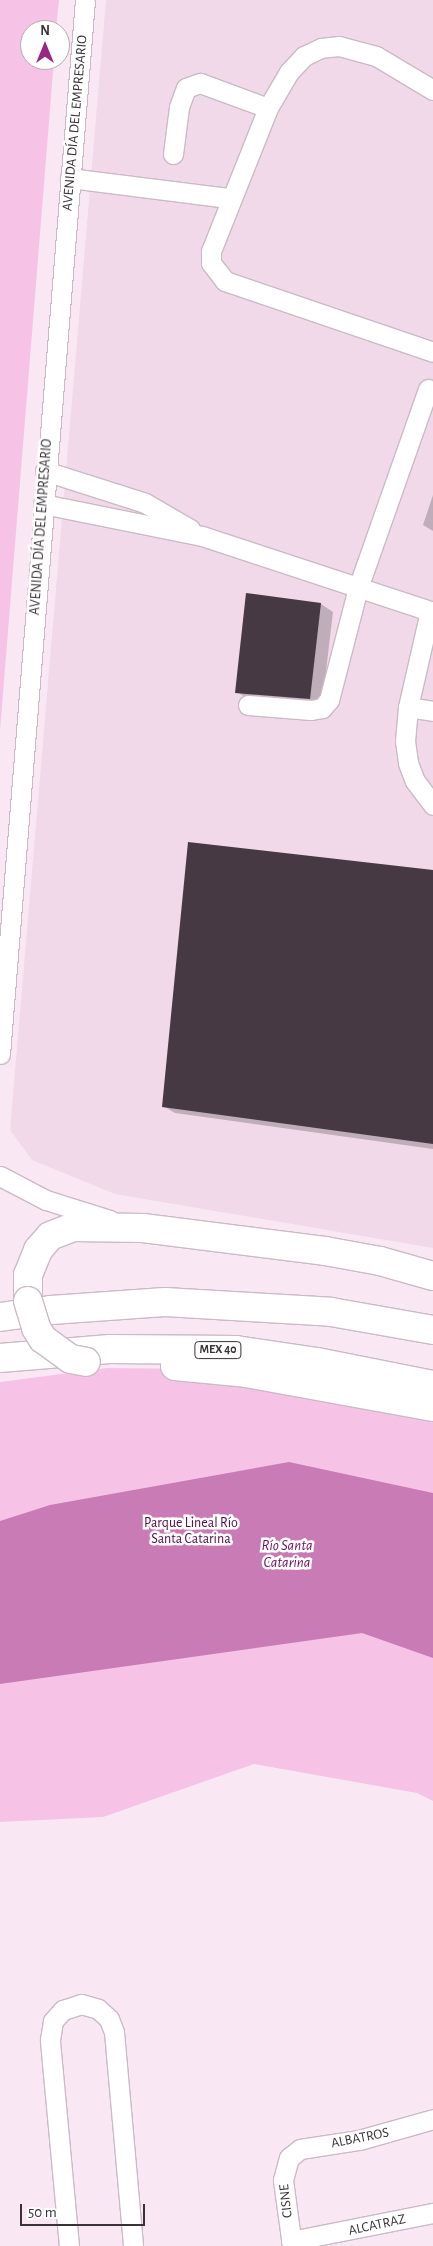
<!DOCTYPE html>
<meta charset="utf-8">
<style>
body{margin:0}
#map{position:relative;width:433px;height:2246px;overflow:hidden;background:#f9e8f4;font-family:"Alegreya Sans",sans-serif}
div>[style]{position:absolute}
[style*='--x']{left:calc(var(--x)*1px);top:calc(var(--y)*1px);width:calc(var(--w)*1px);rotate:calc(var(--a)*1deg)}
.built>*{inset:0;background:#f1d9e9}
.green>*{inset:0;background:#f6c3e7}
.water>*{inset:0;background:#c97bb5}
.shadow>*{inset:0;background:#0003}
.building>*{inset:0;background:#473943}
.roads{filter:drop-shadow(1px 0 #cbbac6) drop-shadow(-1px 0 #cbbac6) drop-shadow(0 1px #cbbac6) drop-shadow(0 -1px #cbbac6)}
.minor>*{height:19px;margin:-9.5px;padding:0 9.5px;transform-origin:9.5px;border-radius:9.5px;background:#fff}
.highway>*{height:28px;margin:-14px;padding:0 14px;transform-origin:14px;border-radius:14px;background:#fff}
.bridges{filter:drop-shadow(1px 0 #cbbac6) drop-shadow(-1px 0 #cbbac6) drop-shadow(0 1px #cbbac6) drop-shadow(0 -1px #cbbac6)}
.highway-bridge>*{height:28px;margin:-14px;padding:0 14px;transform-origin:14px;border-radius:14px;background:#fff}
span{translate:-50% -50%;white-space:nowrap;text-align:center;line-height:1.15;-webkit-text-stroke:5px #fff;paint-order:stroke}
.shield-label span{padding:1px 4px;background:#fff;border:1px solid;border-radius:4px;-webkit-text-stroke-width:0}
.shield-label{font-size:12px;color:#383136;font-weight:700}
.street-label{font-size:14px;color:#383136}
.park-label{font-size:14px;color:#510944}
.water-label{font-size:15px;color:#6c0c5b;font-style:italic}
.north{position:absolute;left:20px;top:20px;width:50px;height:50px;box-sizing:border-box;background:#fff;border:1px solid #afadaf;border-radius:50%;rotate:0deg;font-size:14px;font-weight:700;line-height:20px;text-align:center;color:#383136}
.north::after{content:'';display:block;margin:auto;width:18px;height:22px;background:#9a2784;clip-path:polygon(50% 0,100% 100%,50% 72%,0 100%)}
.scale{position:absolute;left:20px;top:2204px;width:125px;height:22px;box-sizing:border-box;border:2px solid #383136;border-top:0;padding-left:6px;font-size:15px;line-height:18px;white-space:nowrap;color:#383136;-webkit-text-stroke:4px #fff;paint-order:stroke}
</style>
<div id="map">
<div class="built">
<div style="clip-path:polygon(106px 0,433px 0,433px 1248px,115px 1194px,32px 1160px,10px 1130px)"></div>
</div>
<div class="green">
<div style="clip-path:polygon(0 0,59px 0,56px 30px,30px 30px,30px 60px,54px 60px,0 731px)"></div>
<div style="clip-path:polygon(107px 1368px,204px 1369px,433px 1408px,433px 1801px,417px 1793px,254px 1764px,103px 1817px,0 1822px,0 1382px)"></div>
</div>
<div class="water">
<div style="clip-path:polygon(289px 1462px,433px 1493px,433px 1658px,362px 1633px,0 1684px,0 1521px,50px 1505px)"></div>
</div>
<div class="shadow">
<div style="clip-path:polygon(433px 495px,433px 531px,423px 525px)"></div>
<div style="clip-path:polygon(247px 594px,321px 604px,333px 612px,322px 705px,249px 699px,237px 692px)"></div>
<div style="clip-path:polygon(433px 871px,433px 1149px,175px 1113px,163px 1106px)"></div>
</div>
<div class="building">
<div style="clip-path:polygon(246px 593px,321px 603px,310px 699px,235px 693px)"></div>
<div style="clip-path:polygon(188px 842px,433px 870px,433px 1144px,162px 1107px)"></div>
</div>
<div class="roads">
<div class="minor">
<div style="--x:433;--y:90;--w:66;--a:-149.2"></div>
<div style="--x:376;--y:56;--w:38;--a:-165"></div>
<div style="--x:339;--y:46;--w:18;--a:174"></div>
<div style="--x:321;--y:48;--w:19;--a:155"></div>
<div style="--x:304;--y:56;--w:22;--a:133"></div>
<div style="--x:289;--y:72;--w:42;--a:120.3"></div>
<div style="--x:268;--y:108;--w:154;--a:111.7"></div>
<div style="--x:211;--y:251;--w:12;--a:90"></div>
<div style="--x:211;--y:263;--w:23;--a:52"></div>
<div style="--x:225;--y:281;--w:220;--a:18.8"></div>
<div style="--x:173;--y:154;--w:47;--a:-82.7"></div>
<div style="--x:179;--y:107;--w:20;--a:-70"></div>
<div style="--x:186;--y:88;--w:15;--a:-20"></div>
<div style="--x:200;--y:83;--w:72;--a:20.2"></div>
<div style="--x:70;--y:178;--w:160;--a:7.2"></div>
<div style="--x:45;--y:471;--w:105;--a:17.7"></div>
<div style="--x:145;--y:503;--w:52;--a:30"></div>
<div style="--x:43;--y:504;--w:162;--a:11.4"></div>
<div style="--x:202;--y:536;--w:243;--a:18.2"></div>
<div style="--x:430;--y:611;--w:98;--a:102.9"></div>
<div style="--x:408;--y:707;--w:34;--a:95"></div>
<div style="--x:405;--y:741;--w:22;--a:82"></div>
<div style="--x:408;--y:763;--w:19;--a:69"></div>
<div style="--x:415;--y:781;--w:30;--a:53"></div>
<div style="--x:248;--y:705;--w:63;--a:4.5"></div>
<div style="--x:311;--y:710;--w:11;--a:-10"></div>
<div style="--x:322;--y:708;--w:11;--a:-49"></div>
<div style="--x:329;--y:700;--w:116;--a:-75.5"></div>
<div style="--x:358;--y:588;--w:211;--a:-70.6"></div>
<div style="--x:408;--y:707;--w:25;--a:9"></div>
<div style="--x:0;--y:1054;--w:1057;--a:-85.39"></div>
<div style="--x:0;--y:1176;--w:52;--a:27.6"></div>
<div style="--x:46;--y:1200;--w:67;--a:17.4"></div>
<div style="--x:291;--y:2241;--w:145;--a:-11.2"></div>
<div style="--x:69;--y:2246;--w:207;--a:-95.3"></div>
<div style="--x:50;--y:2040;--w:19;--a:-81"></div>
<div style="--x:53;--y:2021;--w:15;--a:-48"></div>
<div style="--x:63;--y:2010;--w:19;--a:-18"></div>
<div style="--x:81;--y:2004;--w:18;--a:16"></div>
<div style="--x:98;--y:2009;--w:15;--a:42"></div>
<div style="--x:109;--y:2019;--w:14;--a:69"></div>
<div style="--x:114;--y:2032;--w:215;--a:84.9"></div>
<div style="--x:292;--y:2246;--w:67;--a:-97.8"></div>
<div style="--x:283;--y:2180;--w:23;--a:-75"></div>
<div style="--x:289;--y:2158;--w:14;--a:-39"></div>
<div style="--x:300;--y:2149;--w:60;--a:-8.7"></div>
<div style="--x:359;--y:2140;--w:77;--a:-15.8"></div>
</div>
<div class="highway">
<div style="--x:28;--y:1301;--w:26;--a:-90"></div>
<div style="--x:28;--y:1275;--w:27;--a:-68"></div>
<div style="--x:38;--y:1250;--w:18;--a:-49"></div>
<div style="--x:50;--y:1236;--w:26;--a:-21"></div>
<div style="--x:74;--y:1227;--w:69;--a:0.8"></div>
<div style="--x:143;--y:1228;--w:183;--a:7.2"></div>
<div style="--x:325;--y:1251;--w:56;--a:10.3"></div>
<div style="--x:380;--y:1261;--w:55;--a:15.8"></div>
<div style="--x:0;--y:1317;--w:51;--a:-7.8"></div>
<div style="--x:51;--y:1310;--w:114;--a:-4"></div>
<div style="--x:165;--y:1302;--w:166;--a:3.4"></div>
<div style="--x:331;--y:1312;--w:104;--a:10"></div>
<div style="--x:0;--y:1358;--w:110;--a:-4.7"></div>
<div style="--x:110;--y:1349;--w:126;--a:0.5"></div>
<div style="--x:236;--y:1350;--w:82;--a:8.4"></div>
<div style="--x:317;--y:1362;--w:118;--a:11.2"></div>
<div style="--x:175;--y:1366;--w:71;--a:5.6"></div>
<div style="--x:246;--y:1373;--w:190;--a:10.3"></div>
</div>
</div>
<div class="bridges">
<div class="highway-bridge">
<div style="--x:28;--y:1301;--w:28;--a:73"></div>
<div style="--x:36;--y:1328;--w:13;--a:58"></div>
<div style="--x:43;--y:1339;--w:34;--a:36"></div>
<div style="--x:71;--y:1359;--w:15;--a:11"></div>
</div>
</div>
<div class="shield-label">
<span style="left:218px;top:1350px">MEX 40</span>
</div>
<div class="street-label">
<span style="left:75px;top:123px;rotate:-85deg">AVENIDA DÍA DEL EMPRESARIO</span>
<span style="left:41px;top:527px;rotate:-86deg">AVENIDA DÍA DEL EMPRESARIO</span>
<span style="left:360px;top:2138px;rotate:-11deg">ALBATROS</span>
<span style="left:286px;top:2201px;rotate:-96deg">CISNE</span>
<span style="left:377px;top:2225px;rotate:-12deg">ALCATRAZ</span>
</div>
<div class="park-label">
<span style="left:191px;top:1531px">Parque Lineal Río<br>Santa Catarina</span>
</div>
<div class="water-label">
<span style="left:287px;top:1554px">Río Santa<br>Catarina</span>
</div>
<div class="north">N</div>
<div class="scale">50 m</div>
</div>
